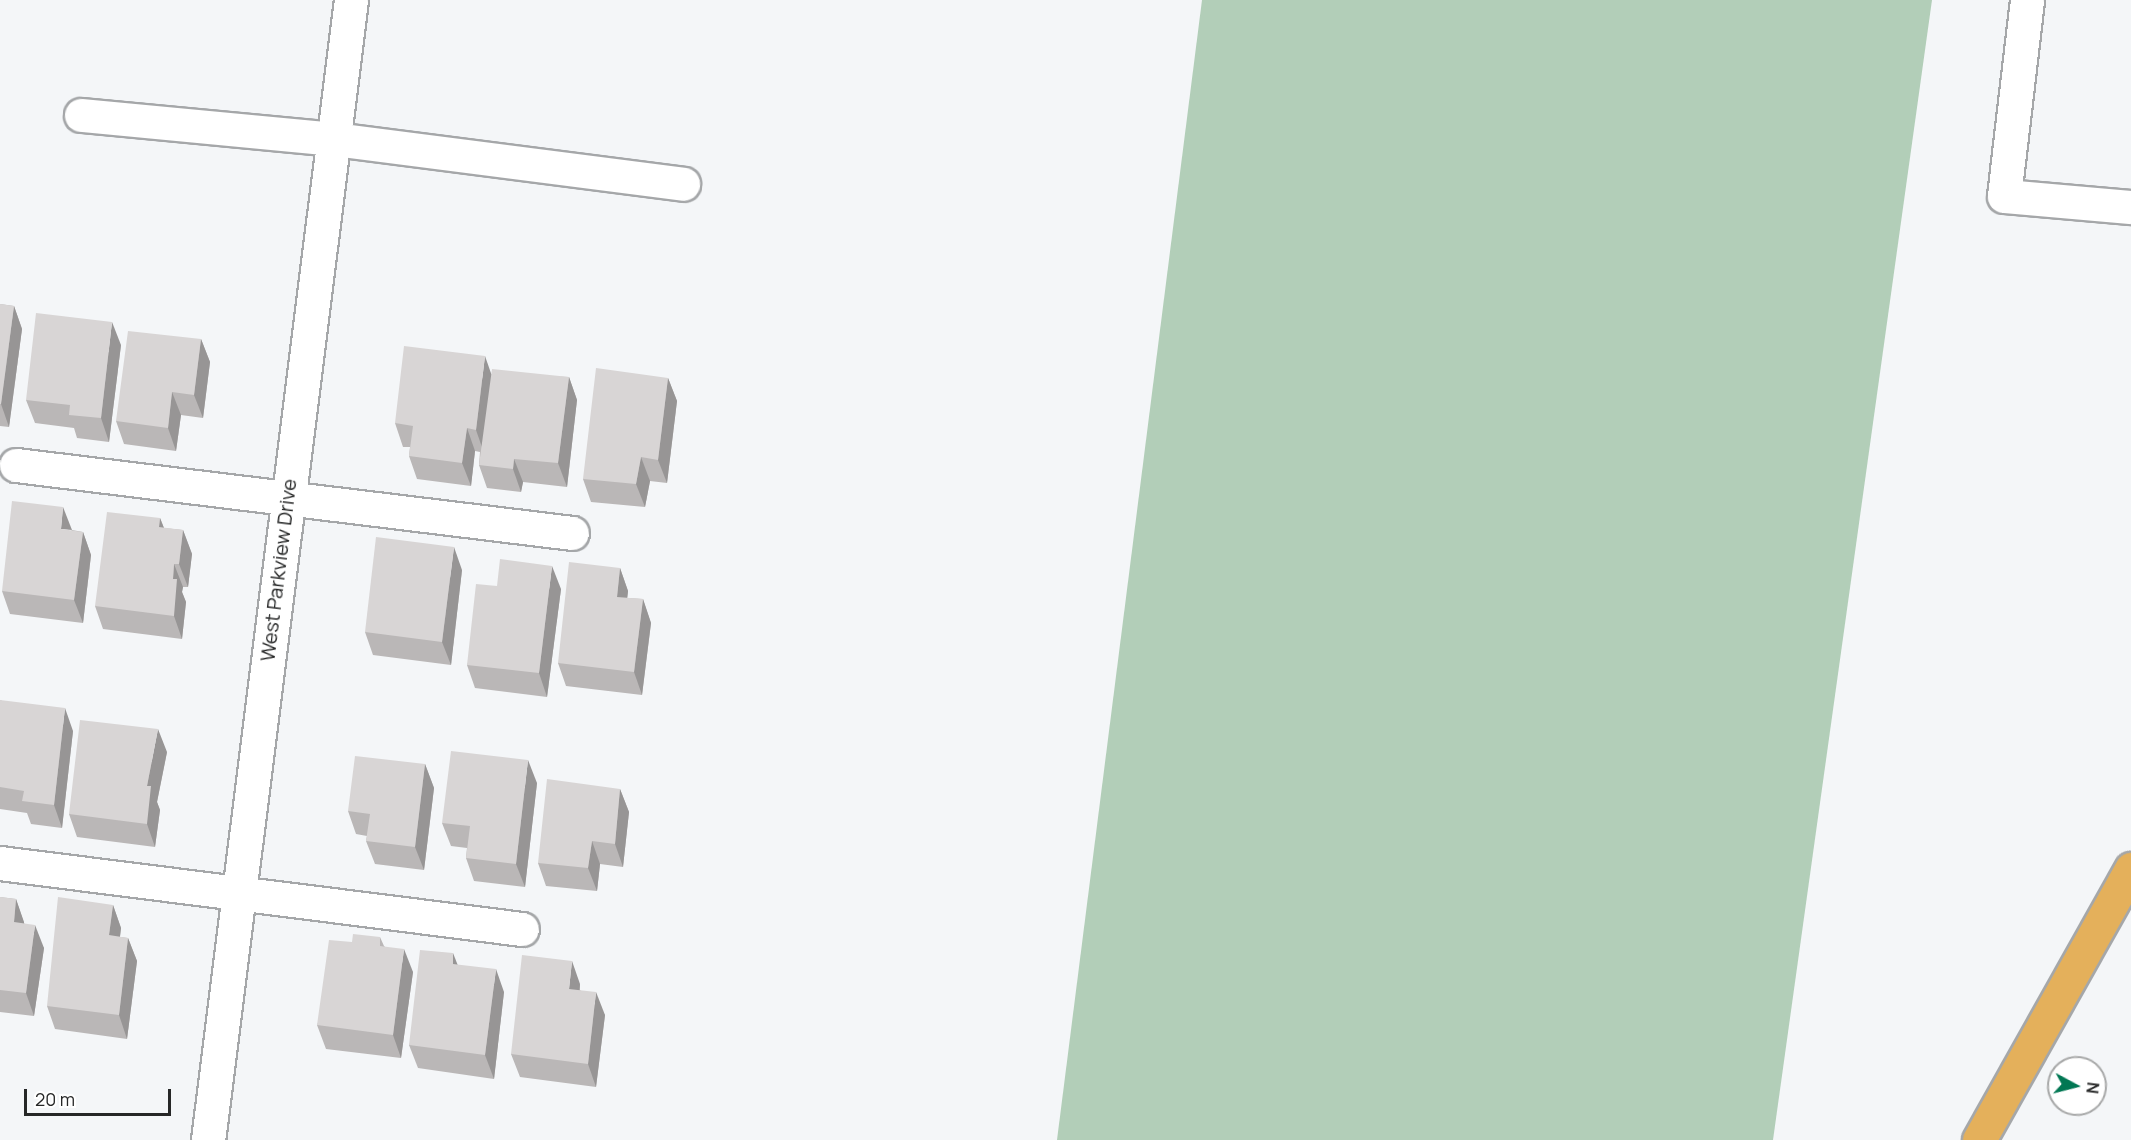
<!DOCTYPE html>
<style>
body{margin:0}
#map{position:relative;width:2131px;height:1140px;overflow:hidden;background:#f4f6f8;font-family:Manrope,sans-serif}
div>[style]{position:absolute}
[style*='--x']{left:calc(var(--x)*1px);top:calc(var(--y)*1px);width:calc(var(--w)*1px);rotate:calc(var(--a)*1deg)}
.green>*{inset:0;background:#b2ceb8}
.roads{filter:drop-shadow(2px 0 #a5a7a9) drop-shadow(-2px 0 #a5a7a9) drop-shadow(0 2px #a5a7a9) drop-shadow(0 -2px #a5a7a9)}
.minor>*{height:33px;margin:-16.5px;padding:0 16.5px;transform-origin:16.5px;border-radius:16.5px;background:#fff}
.highway>*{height:33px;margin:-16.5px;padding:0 16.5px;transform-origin:16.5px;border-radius:16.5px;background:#e4b05b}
.wall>*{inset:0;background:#bab7b7}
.shaded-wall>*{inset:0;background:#979595}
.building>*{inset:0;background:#d8d5d5}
span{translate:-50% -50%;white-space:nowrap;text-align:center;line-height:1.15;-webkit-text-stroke:5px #fff;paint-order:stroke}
.street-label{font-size:20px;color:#262727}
.north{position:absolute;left:2047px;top:1056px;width:60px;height:60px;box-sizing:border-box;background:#fff;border:2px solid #a8a9a9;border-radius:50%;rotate:97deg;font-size:16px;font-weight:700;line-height:24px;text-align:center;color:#262727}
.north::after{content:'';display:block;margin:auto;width:21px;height:27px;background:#017753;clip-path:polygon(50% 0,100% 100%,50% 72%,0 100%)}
.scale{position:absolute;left:24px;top:1089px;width:147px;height:27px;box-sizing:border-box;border:3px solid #262727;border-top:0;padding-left:8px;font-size:18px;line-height:21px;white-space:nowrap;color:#262727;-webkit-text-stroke:4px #fff;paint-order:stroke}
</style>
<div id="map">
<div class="green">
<div style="clip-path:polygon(1202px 0,1932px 0,1773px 1140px,1057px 1140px)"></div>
</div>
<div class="roads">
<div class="minor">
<div style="--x:2027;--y:0;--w:197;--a:96.7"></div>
<div style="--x:2004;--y:196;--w:127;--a:5"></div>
<div style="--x:81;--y:115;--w:254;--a:5.4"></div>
<div style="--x:334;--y:139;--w:352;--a:7.3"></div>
<div style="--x:16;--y:465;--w:560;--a:6.97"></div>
<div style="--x:0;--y:863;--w:526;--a:7.21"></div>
<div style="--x:208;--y:1140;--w:1149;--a:-82.85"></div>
</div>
<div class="highway">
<div style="--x:1979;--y:1140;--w:311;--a:-60.7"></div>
</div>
</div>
<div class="wall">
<div style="clip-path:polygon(0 304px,14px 306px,22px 329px,9px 427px,0 426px)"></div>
<div style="clip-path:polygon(201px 339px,210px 362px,203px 418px,181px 415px,176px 451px,124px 444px,116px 421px)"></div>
<div style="clip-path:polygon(121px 345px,109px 442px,77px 438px,74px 428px,35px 423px,26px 400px)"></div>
<div style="clip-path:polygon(491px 374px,569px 377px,577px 400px,567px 487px,523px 482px,521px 492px,487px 488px,479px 465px,480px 452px,475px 451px,471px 486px,417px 479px,409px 456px,410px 447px,403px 447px,395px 423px)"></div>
<div style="clip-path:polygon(668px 378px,677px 401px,667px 483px,650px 481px,645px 507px,591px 502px,583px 479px)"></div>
<div style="clip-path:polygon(160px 518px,164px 528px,183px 530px,192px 554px,188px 587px,183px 587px,182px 592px,186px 602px,182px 639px,103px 629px,95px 606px)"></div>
<div style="clip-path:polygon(72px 530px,83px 532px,91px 555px,83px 623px,10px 614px,2px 591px)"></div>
<div style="clip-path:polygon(620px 568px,628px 591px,627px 598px,643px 599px,651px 623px,642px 695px,566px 686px,558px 663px)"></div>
<div style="clip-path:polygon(462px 570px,451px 665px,373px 655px,365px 632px)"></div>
<div style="clip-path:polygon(497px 586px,561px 589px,547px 697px,475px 688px,467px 665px)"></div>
<div style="clip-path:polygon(0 700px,73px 731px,62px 828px,31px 824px,27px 813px,0 809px)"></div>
<div style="clip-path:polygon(167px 752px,157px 802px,160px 810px,155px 847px,77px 837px,69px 814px)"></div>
<div style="clip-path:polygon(425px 764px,434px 788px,424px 870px,375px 864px,366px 841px,367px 836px,356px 834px,348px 811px)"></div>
<div style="clip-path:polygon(537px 783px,525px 887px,474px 881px,466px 858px,467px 848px,451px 846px,442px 823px)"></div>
<div style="clip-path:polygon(620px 789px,629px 812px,623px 867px,600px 864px,597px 891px,546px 886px,538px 863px)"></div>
<div style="clip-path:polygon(0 897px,16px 899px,24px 923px,44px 948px,34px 1016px,0 1012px)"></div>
<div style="clip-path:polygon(113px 905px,121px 928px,120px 937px,128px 938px,137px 961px,127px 1039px,55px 1029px,47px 1006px)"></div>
<div style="clip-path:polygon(380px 937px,384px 946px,413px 972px,401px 1058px,326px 1049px,317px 1025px,352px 942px)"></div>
<div style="clip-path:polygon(458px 965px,504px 992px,494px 1079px,418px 1068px,409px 1045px)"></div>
<div style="clip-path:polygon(580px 984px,580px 990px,605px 1015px,596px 1087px,520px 1077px,511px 1054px)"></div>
</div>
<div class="shaded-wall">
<div style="clip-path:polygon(14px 306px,22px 329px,9px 427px,1px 404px)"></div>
<div style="clip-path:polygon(112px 322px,121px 345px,109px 442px,101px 418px)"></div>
<div style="clip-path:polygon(201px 339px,210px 362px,203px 418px,194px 395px)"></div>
<div style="clip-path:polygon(485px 356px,493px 379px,484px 453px,476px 430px)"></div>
<div style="clip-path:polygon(569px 377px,577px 400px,567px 487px,558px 463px)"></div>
<div style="clip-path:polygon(668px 378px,677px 401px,667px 483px,658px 460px)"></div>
<div style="clip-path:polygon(172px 392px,181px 415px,176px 451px,168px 428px)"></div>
<div style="clip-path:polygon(467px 428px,475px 451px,471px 486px,462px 463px)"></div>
<div style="clip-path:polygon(641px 457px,650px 481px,645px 507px,636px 484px)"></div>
<div style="clip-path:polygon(514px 459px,523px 482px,521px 492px,513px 469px)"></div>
<div style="clip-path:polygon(63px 507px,72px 530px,61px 529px)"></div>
<div style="clip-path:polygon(160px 518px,169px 541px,159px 527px)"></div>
<div style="clip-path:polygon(183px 530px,192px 554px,188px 587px,179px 564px)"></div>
<div style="clip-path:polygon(83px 532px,91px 555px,83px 623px,74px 600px)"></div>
<div style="clip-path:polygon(454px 547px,462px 570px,451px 665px,442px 642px)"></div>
<div style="clip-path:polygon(174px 564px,183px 587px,182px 592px,186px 602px,182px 639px,174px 616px,173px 579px)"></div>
<div style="clip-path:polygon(552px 566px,561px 589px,547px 697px,539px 673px)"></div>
<div style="clip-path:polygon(620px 568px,628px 591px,625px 620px,617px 597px)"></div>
<div style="clip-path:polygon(643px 599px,651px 623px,642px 695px,634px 672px)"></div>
<div style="clip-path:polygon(65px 708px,73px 731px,62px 828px,54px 805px)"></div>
<div style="clip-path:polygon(158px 729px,167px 752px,157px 802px,160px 810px,155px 847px,147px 824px,147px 786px)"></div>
<div style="clip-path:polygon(528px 760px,537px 783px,525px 887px,516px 864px)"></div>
<div style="clip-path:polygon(425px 764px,434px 788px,424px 870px,415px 847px)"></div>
<div style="clip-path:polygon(620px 789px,629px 812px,623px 867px,615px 844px)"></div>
<div style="clip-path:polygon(592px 841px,600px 864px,597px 891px,588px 868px)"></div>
<div style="clip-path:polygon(16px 899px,24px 922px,22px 945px,14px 922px)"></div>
<div style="clip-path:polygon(113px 905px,121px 928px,117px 959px,109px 935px)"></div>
<div style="clip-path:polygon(35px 925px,44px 948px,34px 1016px,26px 993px)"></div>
<div style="clip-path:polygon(128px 938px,137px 961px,127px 1039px,119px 1015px)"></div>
<div style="clip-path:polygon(404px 949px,413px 972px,401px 1058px,393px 1035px)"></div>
<div style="clip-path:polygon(453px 953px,462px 976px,453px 964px)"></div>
<div style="clip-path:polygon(572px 961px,580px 984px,577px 1012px,569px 989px)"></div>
<div style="clip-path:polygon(496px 969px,504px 992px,494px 1079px,485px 1055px)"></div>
<div style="clip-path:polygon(596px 992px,605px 1015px,596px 1087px,588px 1064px)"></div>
</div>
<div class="building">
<div style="clip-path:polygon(0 304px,14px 306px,1px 404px,0 404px)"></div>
<div style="clip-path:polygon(36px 313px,112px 322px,101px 418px,69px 415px,70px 405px,26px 400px)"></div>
<div style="clip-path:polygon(128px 331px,201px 339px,194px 395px,172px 392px,168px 428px,116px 421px)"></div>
<div style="clip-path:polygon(404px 346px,485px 356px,476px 430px,467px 428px,462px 463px,409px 456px,413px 426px,395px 423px)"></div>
<div style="clip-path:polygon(596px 368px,668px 378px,658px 460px,641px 457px,636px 484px,583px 479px)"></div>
<div style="clip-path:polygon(492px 369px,569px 377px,558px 463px,514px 459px,513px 469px,479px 465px)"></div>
<div style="clip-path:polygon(12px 501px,63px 507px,61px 529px,83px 532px,74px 600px,2px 591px)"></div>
<div style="clip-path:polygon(107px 512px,160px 518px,159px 527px,183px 530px,179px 564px,174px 564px,173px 579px,177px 579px,174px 616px,95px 606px)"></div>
<div style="clip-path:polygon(376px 537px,454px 547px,442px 642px,365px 632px)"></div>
<div style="clip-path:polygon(500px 559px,552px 566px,539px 673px,467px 665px,476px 584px,497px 586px)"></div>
<div style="clip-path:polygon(569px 562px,620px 568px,617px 597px,643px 599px,634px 672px,558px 663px)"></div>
<div style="clip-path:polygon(0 700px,65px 708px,54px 805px,22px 801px,24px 791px,0 787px)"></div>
<div style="clip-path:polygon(80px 720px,158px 729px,147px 786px,151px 786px,147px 824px,69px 814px)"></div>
<div style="clip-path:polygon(451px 751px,528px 760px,516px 864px,466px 858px,470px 826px,442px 823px)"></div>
<div style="clip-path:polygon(355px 756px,425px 764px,415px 847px,366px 841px,370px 814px,348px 811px)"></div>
<div style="clip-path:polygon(547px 779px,620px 789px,615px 844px,592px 841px,588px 868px,538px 863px)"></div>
<div style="clip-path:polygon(0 897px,16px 899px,14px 922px,35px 925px,26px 993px,0 990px)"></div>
<div style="clip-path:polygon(58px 897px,113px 905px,109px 935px,128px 938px,119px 1015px,47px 1006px)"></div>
<div style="clip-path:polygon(353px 934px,380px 937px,380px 946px,404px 949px,393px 1035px,317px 1025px,329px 940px,352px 942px)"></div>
<div style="clip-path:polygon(420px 950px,453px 953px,453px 964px,496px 969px,485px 1055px,409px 1045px)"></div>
<div style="clip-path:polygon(522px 955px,572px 961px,569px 989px,596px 992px,588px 1064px,511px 1054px)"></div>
</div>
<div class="street-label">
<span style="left:278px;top:570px;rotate:-83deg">West Parkview Drive</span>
</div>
<div class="north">N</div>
<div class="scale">20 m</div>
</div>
